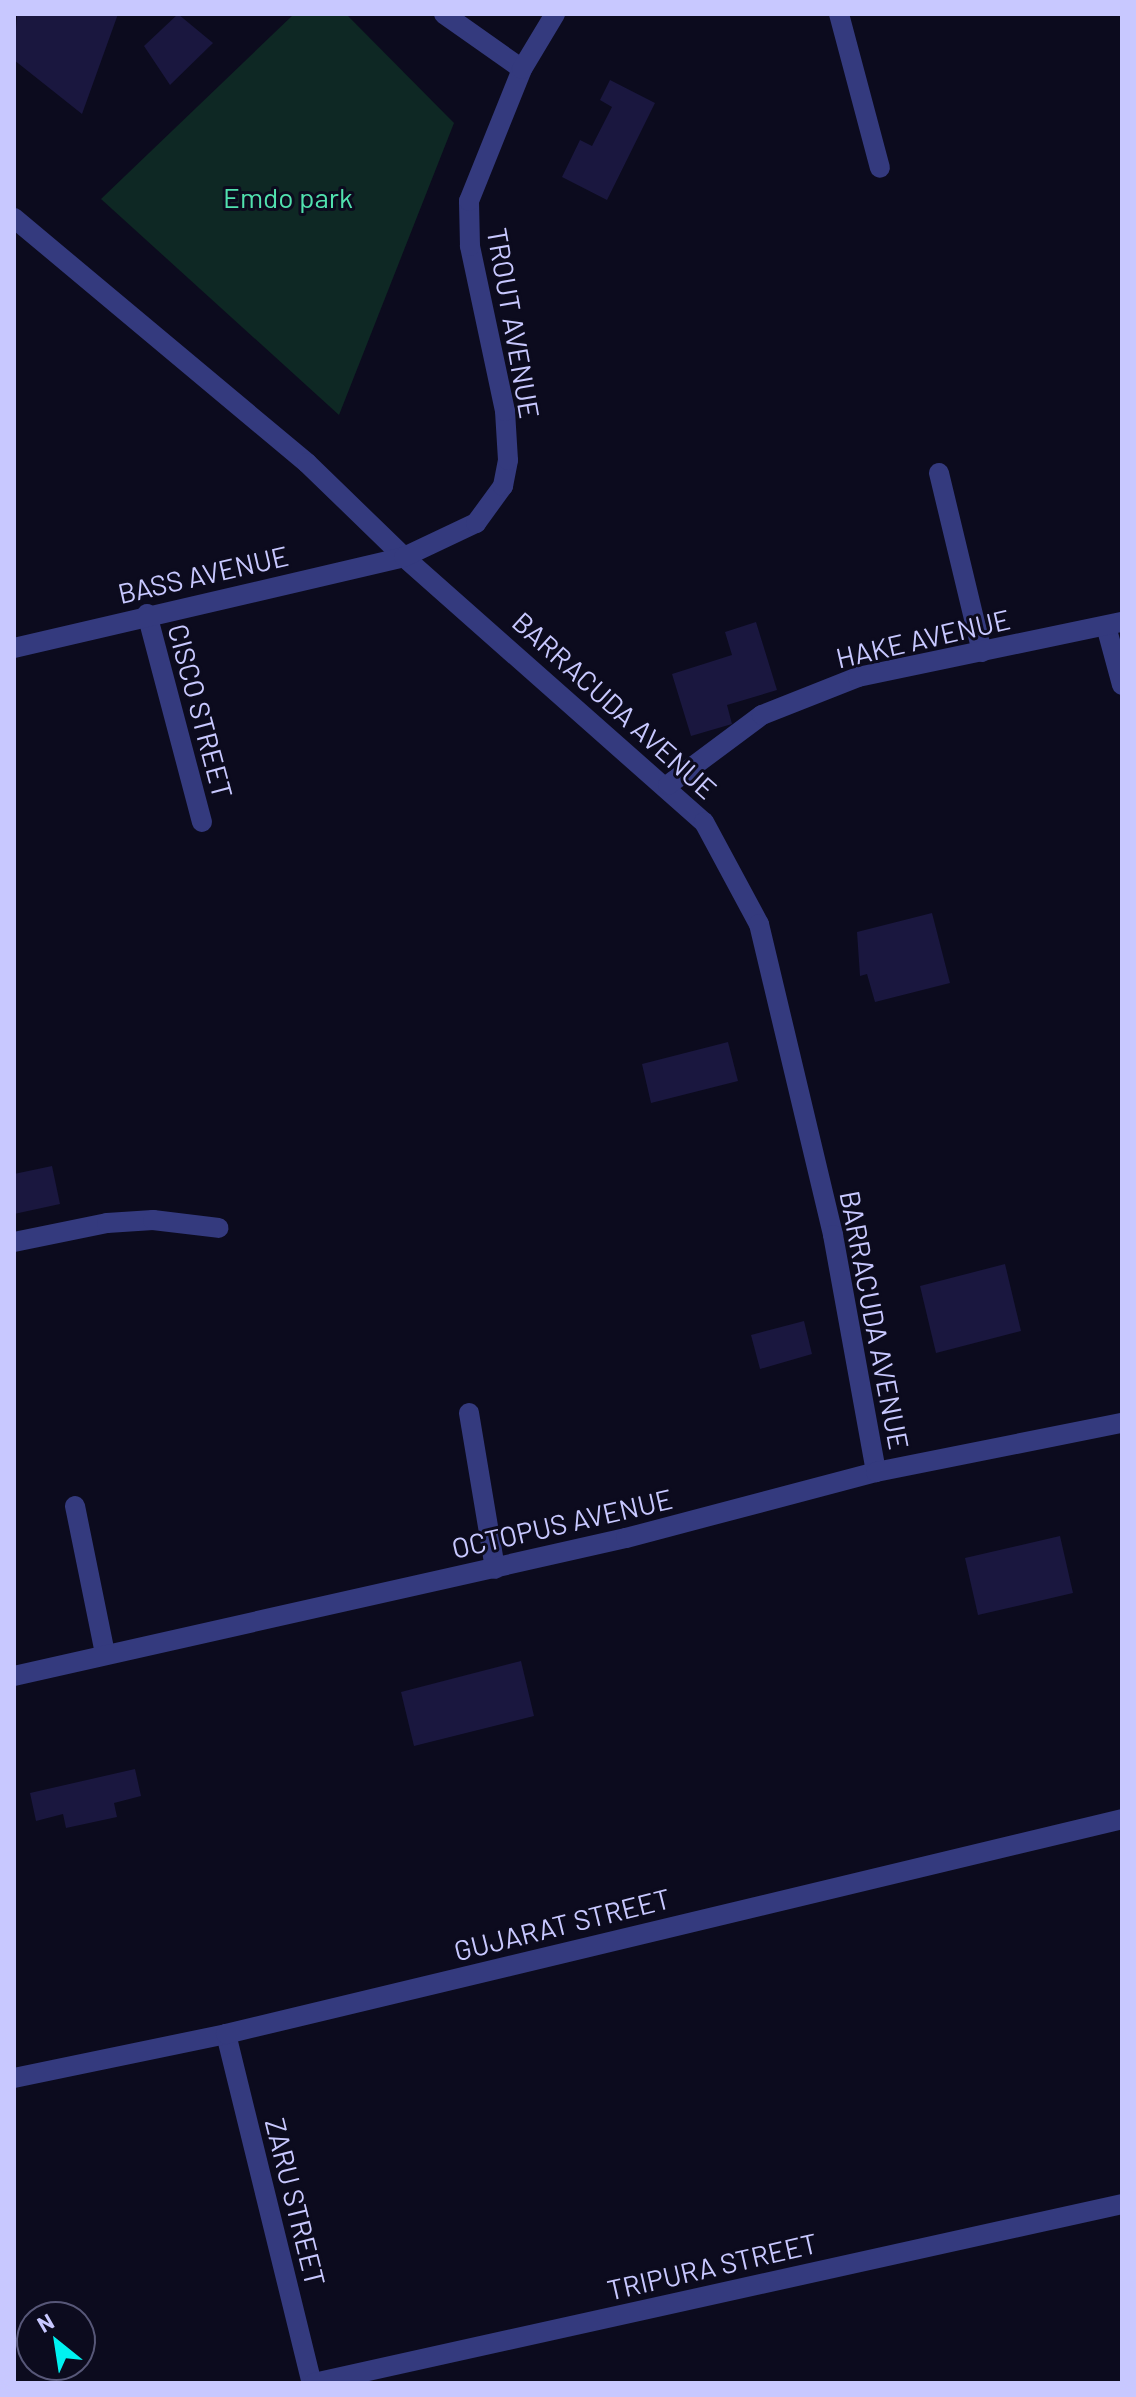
<!DOCTYPE html>
<style>
body{margin:0}
#map{position:relative;width:1136px;height:2397px;overflow:hidden;background:#0c0b1e;font-family:Barlow,sans-serif}
div>[style]{position:absolute}
[style*='--x']{left:calc(var(--x)*1px);top:calc(var(--y)*1px);width:calc(var(--w)*1px);rotate:calc(var(--a)*1deg)}
.green>*{inset:0;background:#0e2824}
.building>*{inset:0;background:#1a173f}
.minor>*{height:20px;margin:-10px;padding:0 10px;transform-origin:10px;border-radius:10px;background:#343a7e}
span{translate:-50% -50%;white-space:nowrap;text-align:center;line-height:1.15;-webkit-text-stroke:6px #0c0b1e;paint-order:stroke}
.park-label{font-size:28px;color:#51e1ae}
.street-label{font-size:28px;color:#c8c8ff}
.frame{position:absolute;inset:0;border:16px solid #c8c8ff;pointer-events:none}
.north{position:absolute;left:16px;top:2301px;width:80px;height:80px;box-sizing:border-box;background:#0c0b1e;border:2px solid #575778;border-radius:50%;rotate:330deg;font-size:22px;font-weight:700;line-height:32px;text-align:center;color:#c8c8ff}
.north::after{content:'';display:block;margin:auto;width:28px;height:36px;background:#00f3f1;clip-path:polygon(50% 0,100% 100%,50% 72%,0 100%)}
</style>
<div id="map">
<div class="green">
<div style="clip-path:polygon(294px 14px,346px 14px,454px 123px,339px 415px,101px 199px)"></div>
</div>
<div class="building">
<div style="clip-path:polygon(17px 14px,118px 14px,82px 114px,14px 60px)"></div>
<div style="clip-path:polygon(178px 14px,213px 43px,170px 85px,144px 46px)"></div>
<div style="clip-path:polygon(610px 80px,655px 103px,607px 200px,562px 177px,580px 140px,592px 146px,612px 107px,600px 100px)"></div>
<div style="clip-path:polygon(756px 622px,777px 690px,727px 705px,732px 724px,691px 736px,672px 674px,732px 655px,725px 632px)"></div>
<div style="clip-path:polygon(932px 913px,950px 983px,875px 1002px,867px 974px,860px 976px,857px 932px)"></div>
<div style="clip-path:polygon(728px 1042px,738px 1081px,651px 1103px,642px 1064px)"></div>
<div style="clip-path:polygon(52px 1166px,60px 1204px,14px 1214px,14px 1174px)"></div>
<div style="clip-path:polygon(1005px 1264px,1021px 1331px,936px 1353px,920px 1286px)"></div>
<div style="clip-path:polygon(804px 1321px,812px 1354px,760px 1369px,751px 1335px)"></div>
<div style="clip-path:polygon(1060px 1536px,1073px 1593px,978px 1615px,965px 1558px)"></div>
<div style="clip-path:polygon(521px 1661px,534px 1716px,414px 1746px,401px 1692px)"></div>
<div style="clip-path:polygon(135px 1769px,141px 1796px,114px 1803px,117px 1817px,66px 1828px,63px 1814px,36px 1821px,30px 1793px)"></div>
</div>
<div class="minor">
<div style="--x:444;--y:14;--w:95;--a:35.2"></div>
<div style="--x:839;--y:14;--w:159;--a:75.1"></div>
<div style="--x:14;--y:218;--w:382;--a:39.9"></div>
<div style="--x:307;--y:463;--w:135;--a:44.1"></div>
<div style="--x:404;--y:557;--w:400;--a:41.5"></div>
<div style="--x:704;--y:822;--w:116;--a:61.7"></div>
<div style="--x:759;--y:924;--w:320;--a:76.6"></div>
<div style="--x:833;--y:1235;--w:241;--a:79.7"></div>
<div style="--x:939;--y:473;--w:184;--a:76.5"></div>
<div style="--x:147;--y:614;--w:215;--a:75.2"></div>
<div style="--x:1106;--y:626;--w:61;--a:74.8"></div>
<div style="--x:14;--y:648;--w:400;--a:-13.1"></div>
<div style="--x:404;--y:557;--w:80;--a:-25.3"></div>
<div style="--x:476;--y:523;--w:46;--a:-53.9"></div>
<div style="--x:503;--y:486;--w:26;--a:-79"></div>
<div style="--x:508;--y:460;--w:49;--a:-93.5"></div>
<div style="--x:505;--y:411;--w:169;--a:-102"></div>
<div style="--x:470;--y:246;--w:45;--a:-91.3"></div>
<div style="--x:469;--y:201;--w:142;--a:-68.1"></div>
<div style="--x:522;--y:69;--w:64;--a:-59"></div>
<div style="--x:668;--y:785;--w:117;--a:-36.7"></div>
<div style="--x:762;--y:715;--w:103;--a:-21.6"></div>
<div style="--x:858;--y:677;--w:270;--a:-11.8"></div>
<div style="--x:14;--y:1242;--w:95;--a:-11.5"></div>
<div style="--x:107;--y:1223;--w:46;--a:-3.7"></div>
<div style="--x:153;--y:1220;--w:66;--a:6.9"></div>
<div style="--x:469;--y:1413;--w:158;--a:80.5"></div>
<div style="--x:75;--y:1506;--w:151;--a:78.5"></div>
<div style="--x:14;--y:1676;--w:627;--a:-12.71"></div>
<div style="--x:626;--y:1538;--w:259;--a:-14.8"></div>
<div style="--x:876;--y:1472;--w:251;--a:-11.3"></div>
<div style="--x:226;--y:2034;--w:359;--a:76.2"></div>
<div style="--x:14;--y:2078;--w:217;--a:-11.7"></div>
<div style="--x:226;--y:2034;--w:921;--a:-13.49"></div>
<div style="--x:314;--y:2383;--w:828;--a:-12.49"></div>
</div>
<div class="park-label">
<span style="left:288px;top:197px">Emdo park</span>
</div>
<div class="street-label">
<span style="left:514px;top:323px;rotate:80deg">TROUT AVENUE</span>
<span style="left:203px;top:574px;rotate:-13deg">BASS AVENUE</span>
<span style="left:923px;top:638px;rotate:-13deg">HAKE AVENUE</span>
<span style="left:615px;top:705px;rotate:42deg">BARRACUDA AVENUE</span>
<span style="left:201px;top:711px;rotate:75deg">CISCO STREET</span>
<span style="left:875px;top:1320px;rotate:79deg">BARRACUDA AVENUE</span>
<span style="left:562px;top:1523px;rotate:-13deg">OCTOPUS AVENUE</span>
<span style="left:562px;top:1924px;rotate:-14deg">GUJARAT STREET</span>
<span style="left:296px;top:2202px;rotate:76deg">ZARU STREET</span>
<span style="left:712px;top:2266px;rotate:-13deg">TRIPURA STREET</span>
</div>
<div class="frame"></div>
<div class="north">N</div>
</div>
